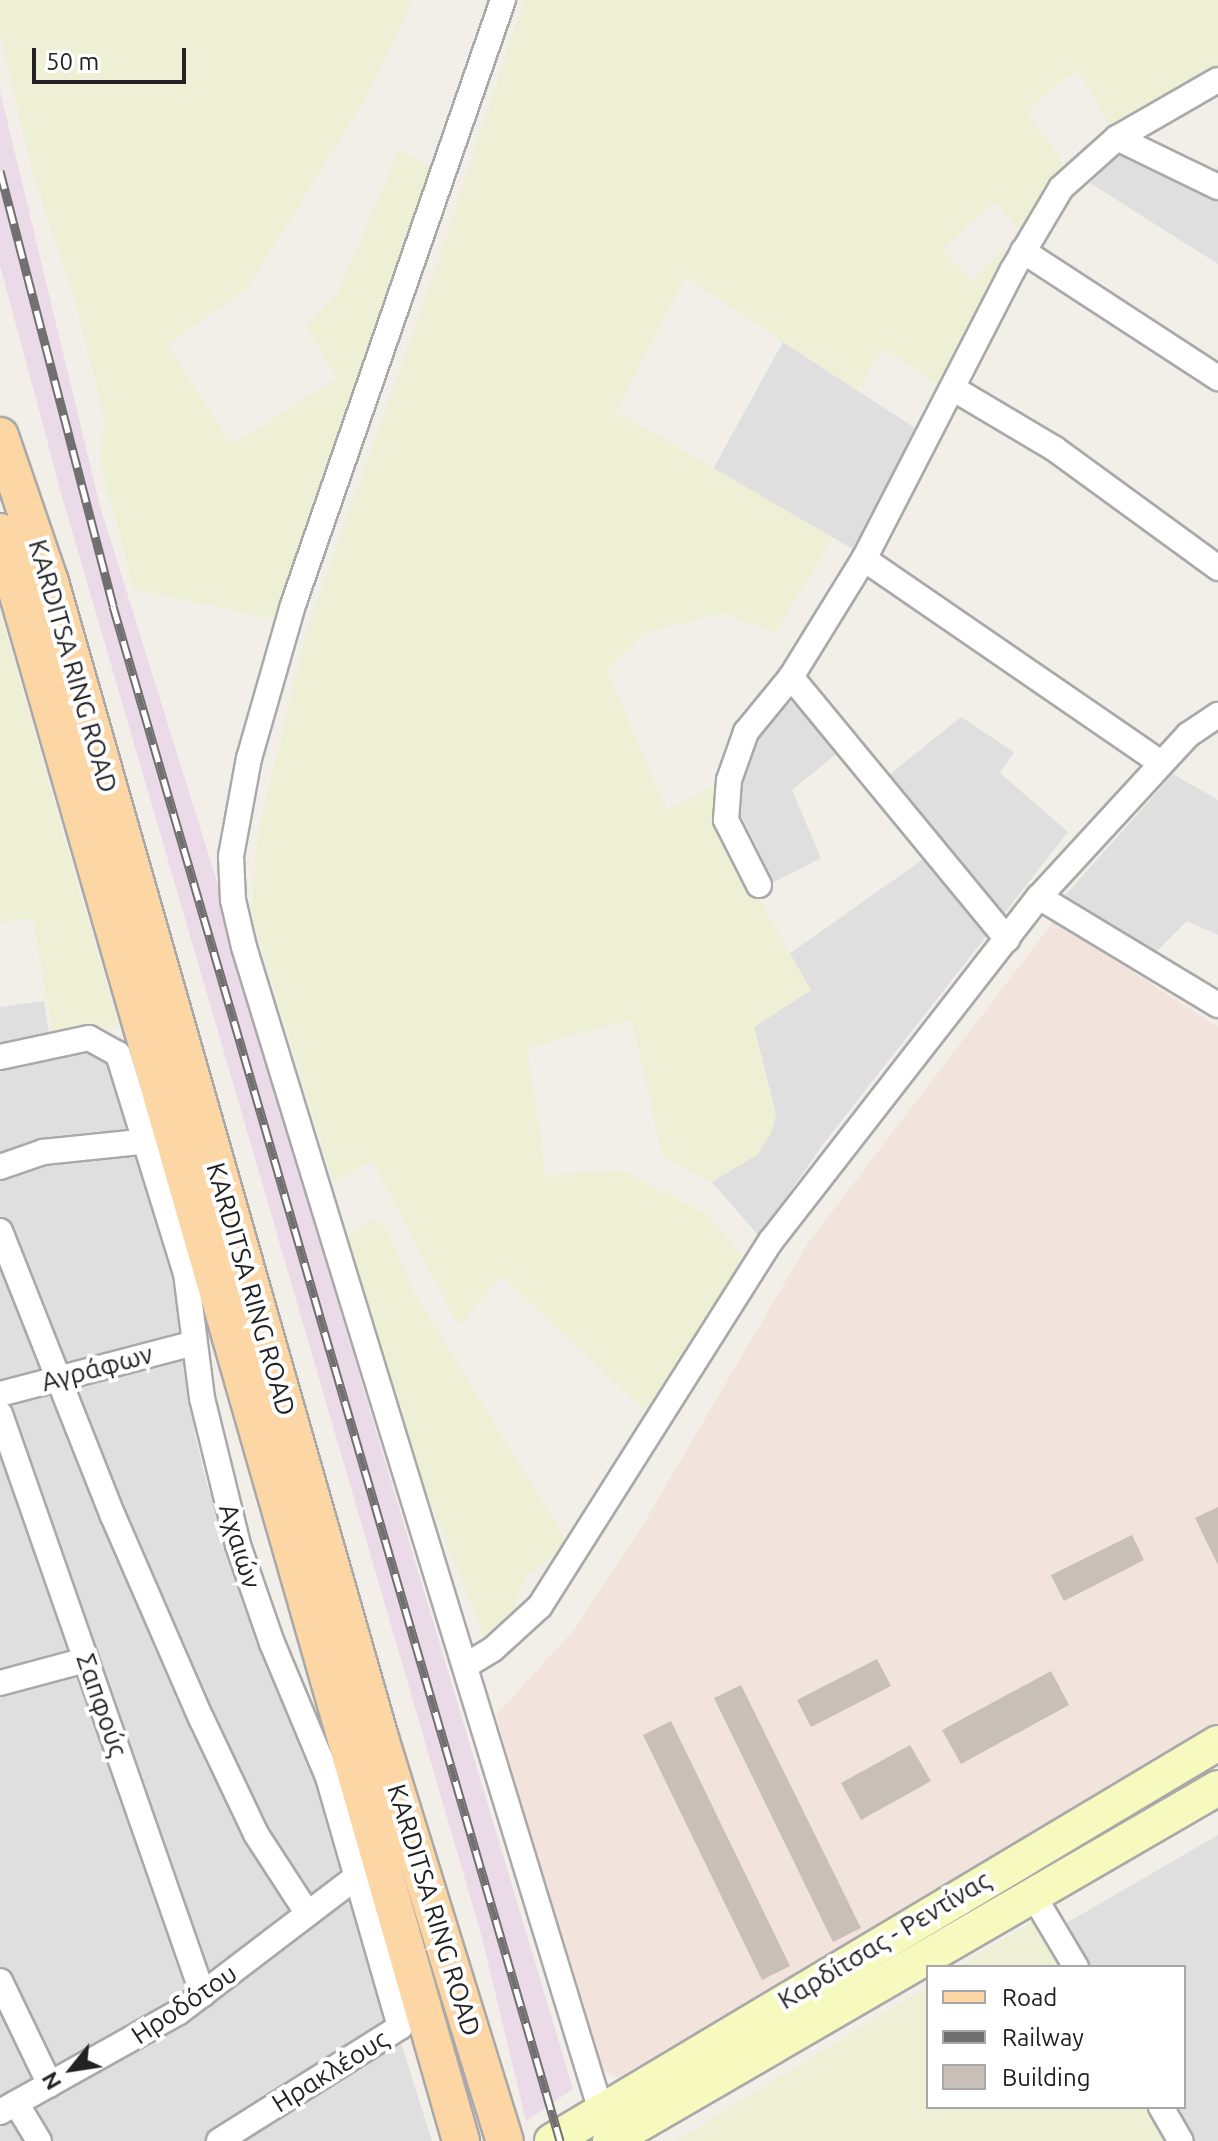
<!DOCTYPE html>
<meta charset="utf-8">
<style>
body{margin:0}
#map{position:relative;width:1218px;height:2141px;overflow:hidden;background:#f2efe9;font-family:Ubuntu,sans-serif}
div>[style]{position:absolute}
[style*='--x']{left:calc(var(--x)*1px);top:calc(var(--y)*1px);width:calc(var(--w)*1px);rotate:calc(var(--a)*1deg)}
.residential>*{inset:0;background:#e0dfdf}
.industrial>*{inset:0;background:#ebdbe8}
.military>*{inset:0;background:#f3e3dd}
.farmland>*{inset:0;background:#eef0d5}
.building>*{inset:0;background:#c7bfb8}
.roads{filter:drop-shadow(2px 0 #a9a9a9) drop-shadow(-2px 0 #a9a9a9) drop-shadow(0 2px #a9a9a9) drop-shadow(0 -2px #a9a9a9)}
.street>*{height:24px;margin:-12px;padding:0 12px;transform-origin:12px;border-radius:12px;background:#fff}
.secondary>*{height:34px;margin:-17px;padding:0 17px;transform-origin:17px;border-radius:17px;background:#f7fabf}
.primary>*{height:36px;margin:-18px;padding:0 18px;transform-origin:18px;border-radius:18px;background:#fcd6a4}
.rail>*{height:9px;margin-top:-4.5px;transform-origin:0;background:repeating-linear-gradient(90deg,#fff 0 18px,#707070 0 36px);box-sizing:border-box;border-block:2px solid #707070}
span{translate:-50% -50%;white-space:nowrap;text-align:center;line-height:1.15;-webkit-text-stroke:8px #fff;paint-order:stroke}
.street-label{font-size:26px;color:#222}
.legend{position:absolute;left:926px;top:1965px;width:260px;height:144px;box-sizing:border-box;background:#fff;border:2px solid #a7a7a7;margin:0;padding:10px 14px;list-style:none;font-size:24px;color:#222}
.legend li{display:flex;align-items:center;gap:16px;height:40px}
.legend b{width:40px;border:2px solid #a7a7a7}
.north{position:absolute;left:32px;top:2029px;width:80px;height:80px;-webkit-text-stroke:6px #fff;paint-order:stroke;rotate:240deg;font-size:22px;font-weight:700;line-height:32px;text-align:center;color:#222}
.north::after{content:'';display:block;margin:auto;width:28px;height:36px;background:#222;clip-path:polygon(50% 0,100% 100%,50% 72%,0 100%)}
.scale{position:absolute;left:32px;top:48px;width:154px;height:36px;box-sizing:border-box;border:4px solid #222;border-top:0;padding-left:10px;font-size:24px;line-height:28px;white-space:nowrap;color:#222;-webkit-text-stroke:6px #fff;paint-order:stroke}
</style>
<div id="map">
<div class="residential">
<div style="clip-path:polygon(1123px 149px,1207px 189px,1218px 166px,1218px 264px,1090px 183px)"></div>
<div style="clip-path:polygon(783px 342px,918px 430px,853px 549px,713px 469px)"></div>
<div style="clip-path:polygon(797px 697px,840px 751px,792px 790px,821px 858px,774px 882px,735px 803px,751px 737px)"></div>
<div style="clip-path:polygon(961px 717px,1014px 752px,1000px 773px,1068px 832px,823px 1144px,759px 1236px,712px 1182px,758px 1154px,776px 1115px,754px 1027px,811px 990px,789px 954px,946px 843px,890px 774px)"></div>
<div style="clip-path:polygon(1173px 774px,1218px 800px,1218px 935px,1187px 921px,1153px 955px,1063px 898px)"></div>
<div style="clip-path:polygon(44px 1001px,53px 1059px,110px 1046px,176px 1277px,195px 1435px,207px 1485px,304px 1736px,432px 2141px,0 2141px,0 1007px)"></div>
<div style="clip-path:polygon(1218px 1835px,1218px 2141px,1192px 2141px,1172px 2107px,1184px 2107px,1184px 1967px,1088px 1967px,1063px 1925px)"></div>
</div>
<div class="industrial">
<div style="clip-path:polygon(0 91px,100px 506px,236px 943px,298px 1170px,573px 2089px,526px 2121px,481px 1934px,63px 500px,0 265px)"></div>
</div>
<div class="military">
<div style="clip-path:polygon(1054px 921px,1218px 1027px,1218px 1726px,620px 2079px,595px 2066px,496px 1715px,574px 1630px,641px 1528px,808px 1243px)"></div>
</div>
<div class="farmland">
<div style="clip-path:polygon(0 0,413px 0,364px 101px,248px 287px,168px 345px,231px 445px,337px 378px,306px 326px,338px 293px,399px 150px,437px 170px,273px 619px,133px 589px,101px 463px,103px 415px,78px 311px,33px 173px,0 35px)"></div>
<div style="clip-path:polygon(524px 0,1218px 0,1218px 67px,1113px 130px,1077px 69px,1026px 111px,1066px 167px,1022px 232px,994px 201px,943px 249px,972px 281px,1005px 247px,1012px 253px,946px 390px,884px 348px,857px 390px,686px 277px,616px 411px,833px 538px,775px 632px,721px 613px,646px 633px,607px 670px,667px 810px,721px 782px,752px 887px,811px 990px,754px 1027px,776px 1115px,771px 1133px,758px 1154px,712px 1182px,663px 1156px,631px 1020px,527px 1048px,546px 1175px,621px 1170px,707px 1214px,743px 1257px,648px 1413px,501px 1276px,459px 1326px,372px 1161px,333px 1182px,251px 912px,257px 839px,307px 629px,435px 271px)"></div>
<div style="clip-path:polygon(0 611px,85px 912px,119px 1025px,53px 1038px,33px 919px,0 923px)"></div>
<div style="clip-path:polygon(374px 1219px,386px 1228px,414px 1292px,568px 1543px,525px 1578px,515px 1602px,522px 1618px,486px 1641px,411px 1455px,348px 1235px)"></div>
<div style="clip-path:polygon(1034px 1920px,1063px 1967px,958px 1967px)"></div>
<div style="clip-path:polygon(928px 1986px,928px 2107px,1148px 2107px,1169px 2141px,675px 2141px)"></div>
</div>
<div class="building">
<div style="clip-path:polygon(1218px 1507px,1218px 1565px,1195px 1518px)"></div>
<div style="clip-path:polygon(1132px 1535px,1144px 1560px,1064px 1601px,1051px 1575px)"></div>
<div style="clip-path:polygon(877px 1659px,891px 1686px,811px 1727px,797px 1700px)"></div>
<div style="clip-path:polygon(1051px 1671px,1069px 1705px,961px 1764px,942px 1730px)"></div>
<div style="clip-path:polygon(741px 1685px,861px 1928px,833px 1942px,714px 1698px)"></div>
<div style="clip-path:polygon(671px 1721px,790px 1966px,762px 1980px,643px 1735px)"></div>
<div style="clip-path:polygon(910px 1745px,931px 1781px,861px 1820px,841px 1783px)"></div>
</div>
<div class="roads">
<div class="street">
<div style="--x:503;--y:0;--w:640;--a:109.14"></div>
<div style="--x:293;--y:605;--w:159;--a:106"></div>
<div style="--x:249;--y:758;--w:100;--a:100.4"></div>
<div style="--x:231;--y:856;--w:44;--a:87.4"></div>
<div style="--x:233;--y:900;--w:48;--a:76.8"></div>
<div style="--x:244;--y:947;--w:1218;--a:72.95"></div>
<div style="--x:1117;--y:138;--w:112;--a:25.9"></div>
<div style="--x:1023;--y:251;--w:233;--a:33.1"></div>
<div style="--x:954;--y:389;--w:117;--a:30.7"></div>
<div style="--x:1055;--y:449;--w:202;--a:36.1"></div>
<div style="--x:864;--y:559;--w:360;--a:34.5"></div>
<div style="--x:791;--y:677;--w:340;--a:50.5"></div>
<div style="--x:759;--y:885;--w:73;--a:-116.9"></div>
<div style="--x:726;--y:820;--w:40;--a:-85.7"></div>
<div style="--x:729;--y:780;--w:51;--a:-70.5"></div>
<div style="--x:746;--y:732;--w:71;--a:-50.7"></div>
<div style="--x:791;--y:677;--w:139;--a:-58.3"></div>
<div style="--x:864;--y:559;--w:324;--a:-62.8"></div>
<div style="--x:1012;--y:271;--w:96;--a:-59.4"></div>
<div style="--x:1061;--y:188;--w:75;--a:-41.8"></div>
<div style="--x:1117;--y:138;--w:116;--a:-29.9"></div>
<div style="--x:1039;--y:897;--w:209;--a:31.1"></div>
<div style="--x:0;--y:1057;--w:91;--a:-12.1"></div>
<div style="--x:89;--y:1038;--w:33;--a:29"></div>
<div style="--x:118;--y:1054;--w:229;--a:72.8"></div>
<div style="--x:186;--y:1273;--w:126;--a:82.7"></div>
<div style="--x:202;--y:1398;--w:151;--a:76.2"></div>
<div style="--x:238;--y:1545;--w:104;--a:70.9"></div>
<div style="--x:272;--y:1643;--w:145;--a:67.3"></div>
<div style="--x:328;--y:1777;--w:260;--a:73.9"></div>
<div style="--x:400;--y:2027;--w:214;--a:147.8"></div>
<div style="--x:0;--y:1167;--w:46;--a:-19.2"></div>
<div style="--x:43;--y:1152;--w:107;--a:-5.9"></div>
<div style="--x:0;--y:1231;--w:307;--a:68.4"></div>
<div style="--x:113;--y:1516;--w:220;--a:66.5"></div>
<div style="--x:201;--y:1718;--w:128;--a:64.6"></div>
<div style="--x:256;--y:1834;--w:95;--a:57"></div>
<div style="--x:0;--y:1394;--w:201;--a:-14.7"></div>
<div style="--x:0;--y:1414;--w:615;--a:70.74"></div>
<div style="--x:465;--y:1666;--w:31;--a:-31"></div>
<div style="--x:492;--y:1650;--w:65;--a:-42.5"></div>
<div style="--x:540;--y:1606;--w:432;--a:-57.7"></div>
<div style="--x:771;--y:1241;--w:436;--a:-52.1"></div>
<div style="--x:1039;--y:897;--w:220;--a:-47.4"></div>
<div style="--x:1188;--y:735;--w:36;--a:-34"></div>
<div style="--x:0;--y:1683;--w:89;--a:-15"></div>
<div style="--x:1033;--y:1895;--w:84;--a:59.2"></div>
<div style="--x:0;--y:1981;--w:115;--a:64.3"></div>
<div style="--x:16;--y:2103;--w:44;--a:58.8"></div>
<div style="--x:1161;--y:2107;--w:39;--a:60"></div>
<div style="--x:0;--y:2112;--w:205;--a:-29.2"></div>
<div style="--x:179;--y:2012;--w:221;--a:-37.3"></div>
</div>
<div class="secondary">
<div style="--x:552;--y:2141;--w:776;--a:-30.86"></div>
<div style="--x:610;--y:2141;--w:703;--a:-30.14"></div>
</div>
<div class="primary">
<div style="--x:0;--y:436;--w:154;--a:71.1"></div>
<div style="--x:50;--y:582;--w:1202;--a:74.07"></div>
<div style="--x:380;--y:1738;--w:422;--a:72.8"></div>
<div style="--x:0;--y:532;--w:1674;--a:74.01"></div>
</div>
</div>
<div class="rail">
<div style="--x:0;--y:171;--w:449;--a:75.4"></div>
<div style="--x:113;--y:606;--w:1599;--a:73.76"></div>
</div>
<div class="street-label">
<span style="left:73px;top:666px;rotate:74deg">KARDITSA RING ROAD</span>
<span style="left:251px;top:1289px;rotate:74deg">KARDITSA RING ROAD</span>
<span style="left:97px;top:1368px;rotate:-15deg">Αγράφων</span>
<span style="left:240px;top:1546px;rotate:73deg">Αχαιών</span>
<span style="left:102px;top:1705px;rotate:71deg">Σαπφούς</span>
<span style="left:434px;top:1910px;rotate:73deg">KARDITSA RING ROAD</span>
<span style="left:884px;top:1940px;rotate:-31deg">Καρδίτσας - Ρεντίνας</span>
<span style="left:184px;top:2004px;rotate:-34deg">Ηροδότου</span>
<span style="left:330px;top:2071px;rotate:-32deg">Ηρακλέους</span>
</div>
<ul class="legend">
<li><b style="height:10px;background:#fcd6a4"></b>Road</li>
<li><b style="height:10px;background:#707070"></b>Railway</li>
<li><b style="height:22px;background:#c7bfb8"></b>Building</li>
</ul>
<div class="north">N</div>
<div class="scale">50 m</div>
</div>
